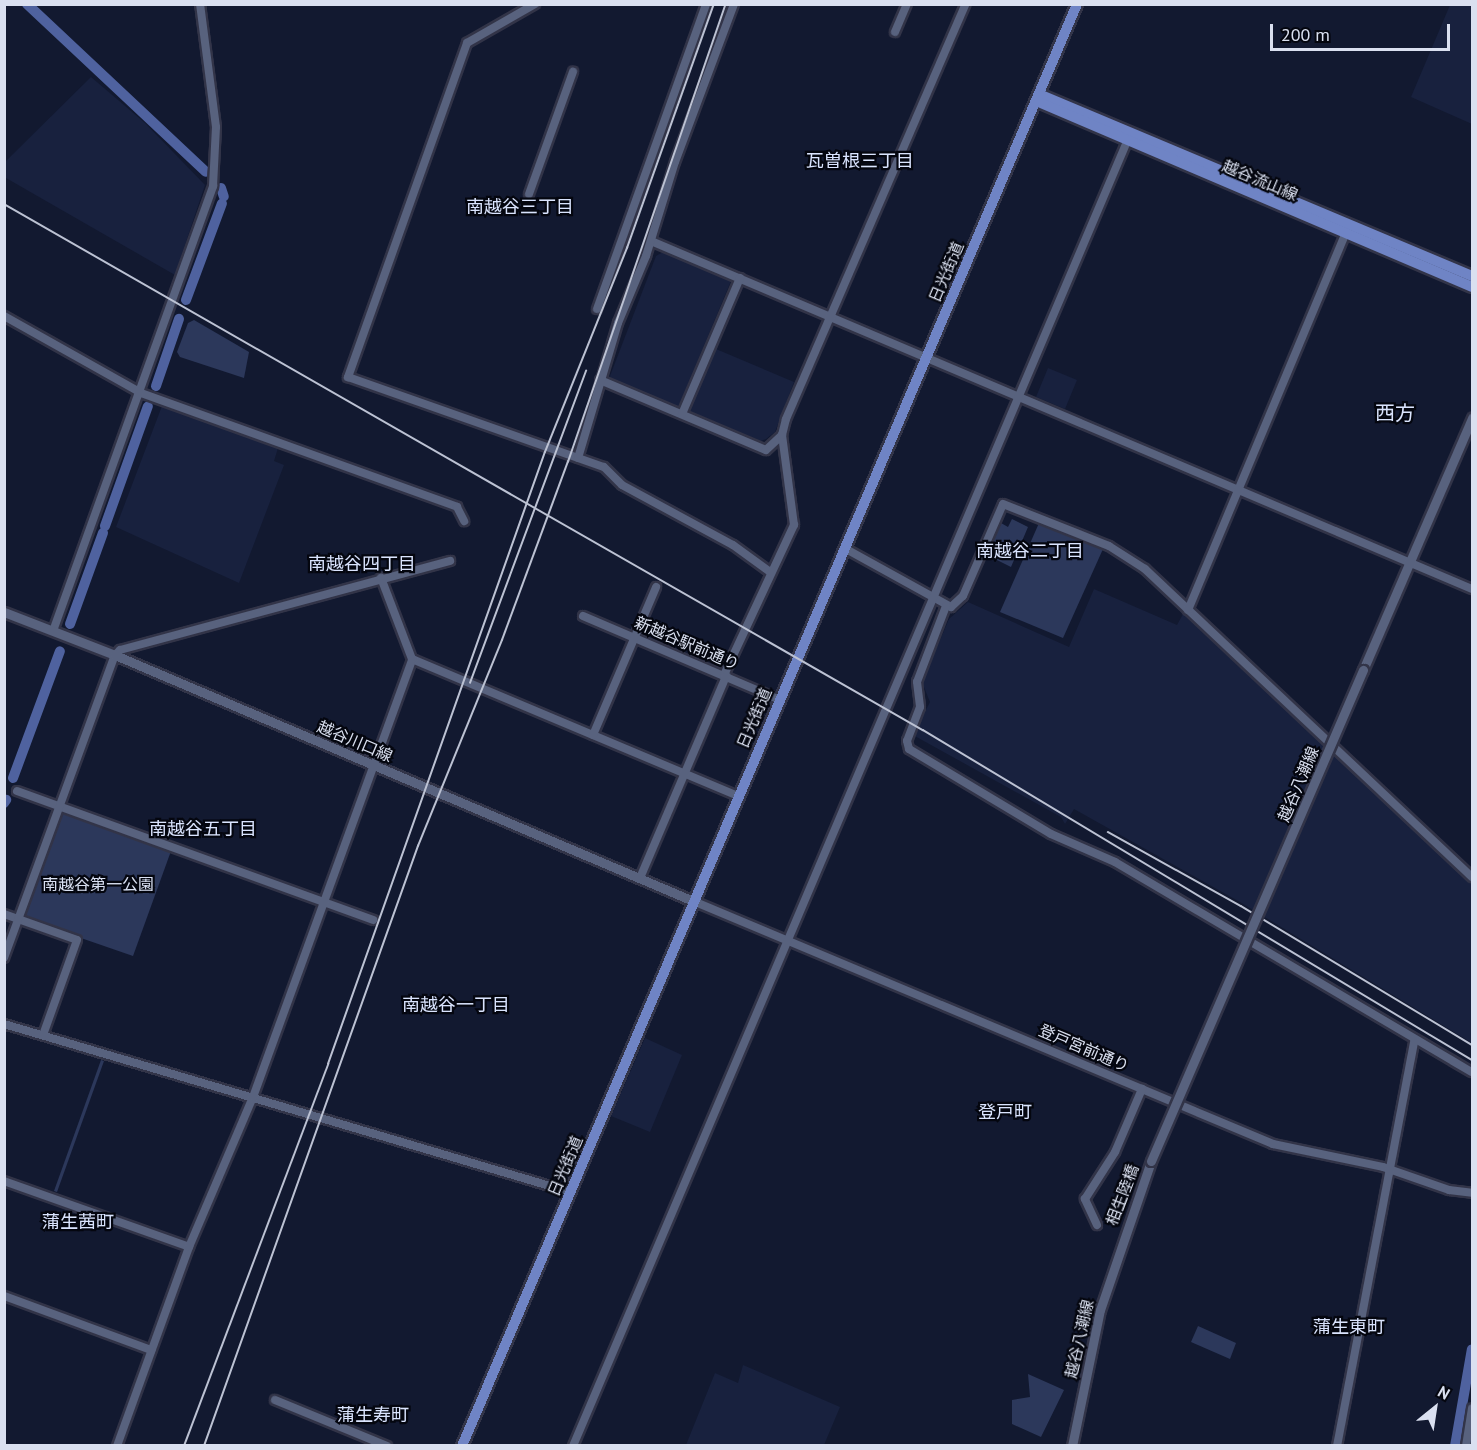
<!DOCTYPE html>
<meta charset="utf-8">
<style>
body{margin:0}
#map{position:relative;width:1477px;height:1450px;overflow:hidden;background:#121930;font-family:"PT Sans","Noto Sans JP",sans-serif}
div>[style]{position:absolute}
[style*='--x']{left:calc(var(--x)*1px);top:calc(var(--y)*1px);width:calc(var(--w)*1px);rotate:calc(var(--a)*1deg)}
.built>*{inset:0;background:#18213e}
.green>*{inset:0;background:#2c385b}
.river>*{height:10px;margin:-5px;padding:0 5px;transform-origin:5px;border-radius:5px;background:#4f629f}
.roads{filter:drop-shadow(2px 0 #323448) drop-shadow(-2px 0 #323448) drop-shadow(0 2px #323448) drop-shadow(0 -2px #323448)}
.tertiary>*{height:8px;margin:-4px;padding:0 4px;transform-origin:4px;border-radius:4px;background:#58627e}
.secondary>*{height:9px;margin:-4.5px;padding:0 4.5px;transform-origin:4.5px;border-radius:4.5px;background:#58627e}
.primary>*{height:10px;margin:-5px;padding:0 5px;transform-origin:5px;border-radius:5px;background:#6f84c5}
.rail>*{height:1.5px;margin:-0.75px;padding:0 0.75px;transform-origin:0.75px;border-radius:0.75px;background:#bcc2d3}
.bridges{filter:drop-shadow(2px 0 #323448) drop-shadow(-2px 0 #323448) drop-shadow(0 2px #323448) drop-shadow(0 -2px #323448)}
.secondary-bridge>*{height:9px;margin:-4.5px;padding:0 4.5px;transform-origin:4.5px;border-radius:4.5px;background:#58627e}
span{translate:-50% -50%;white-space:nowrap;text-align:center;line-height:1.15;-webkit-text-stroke:4.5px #04060f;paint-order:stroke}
.street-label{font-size:16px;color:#dae0f0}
.park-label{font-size:16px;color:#dae1f3}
.neighbourhood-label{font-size:18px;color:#dae4fe}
.quarter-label{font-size:20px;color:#dae4fe}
.frame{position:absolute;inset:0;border:6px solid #dae0f0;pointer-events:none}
.north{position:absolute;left:1405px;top:1378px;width:60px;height:60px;-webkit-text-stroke:4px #04060f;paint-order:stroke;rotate:30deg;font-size:16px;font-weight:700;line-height:24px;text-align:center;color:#dae0f0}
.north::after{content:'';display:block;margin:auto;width:21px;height:27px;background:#dae0f0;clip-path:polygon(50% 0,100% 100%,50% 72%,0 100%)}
.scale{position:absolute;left:1270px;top:24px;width:180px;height:27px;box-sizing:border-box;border:3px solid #dae0f0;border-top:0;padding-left:8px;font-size:18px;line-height:21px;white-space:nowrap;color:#dae0f0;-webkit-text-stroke:4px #04060f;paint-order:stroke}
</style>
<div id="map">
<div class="built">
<div style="clip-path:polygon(1450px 5px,1472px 5px,1472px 124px,1411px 97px)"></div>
<div style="clip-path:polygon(91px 77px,145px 123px,205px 185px,175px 275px,6px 178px,5px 162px)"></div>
<div style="clip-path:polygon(663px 252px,731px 281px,678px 408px,611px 380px,610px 376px,656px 256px)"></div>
<div style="clip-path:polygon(716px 349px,794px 382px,775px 432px,766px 439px,761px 441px,689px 411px)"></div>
<div style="clip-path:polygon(1048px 368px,1077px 380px,1065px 409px,1036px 397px)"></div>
<div style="clip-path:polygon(162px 406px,278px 448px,274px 461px,284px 465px,239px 583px,116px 527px)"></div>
<div style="clip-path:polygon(1094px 589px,1177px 625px,1183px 614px,1472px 884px,1472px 1043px,1240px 902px,1074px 809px,1065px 824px,1061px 817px,913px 735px,930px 702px,922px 682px,949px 619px,968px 602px,1069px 647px)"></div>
<div style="clip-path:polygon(645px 1038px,682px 1055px,650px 1132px,611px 1116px)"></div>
<div style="clip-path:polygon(743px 1365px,840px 1407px,824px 1445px,686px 1445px,715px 1373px,738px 1383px)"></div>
</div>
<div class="green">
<div style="clip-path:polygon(194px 320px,249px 352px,244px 378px,180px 357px,177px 352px,188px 323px)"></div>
<div style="clip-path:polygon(1012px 519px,1028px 527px,1011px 567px,987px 555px,1001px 523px,1008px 527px)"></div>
<div style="clip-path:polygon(1039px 523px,1103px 549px,1063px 638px,1000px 612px)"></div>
<div style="clip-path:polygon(59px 810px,171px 851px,133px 956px,23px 918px)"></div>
<div style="clip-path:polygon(101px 1060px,104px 1061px,57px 1192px,54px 1191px)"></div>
<div style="clip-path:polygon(1198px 1326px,1236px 1343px,1230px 1359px,1191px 1342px)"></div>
<div style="clip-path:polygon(1028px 1374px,1064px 1390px,1041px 1437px,1012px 1424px,1012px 1400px,1030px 1397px)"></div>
</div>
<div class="river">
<div style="--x:27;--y:4;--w:245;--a:43.2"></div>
<div style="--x:221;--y:188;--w:9;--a:72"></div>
<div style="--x:186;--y:300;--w:103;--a:-69.6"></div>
<div style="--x:156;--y:386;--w:71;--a:-71.1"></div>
<div style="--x:105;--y:526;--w:127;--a:-70.3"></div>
<div style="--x:70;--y:624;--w:97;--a:-70.1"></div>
<div style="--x:13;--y:778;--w:135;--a:-69.7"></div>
<div style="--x:4;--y:803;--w:4;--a:-56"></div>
<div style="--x:1455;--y:1446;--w:98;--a:-80.1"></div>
</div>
<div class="roads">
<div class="tertiary">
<div style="--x:535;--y:4;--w:78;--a:150.2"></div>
<div style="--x:467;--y:43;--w:355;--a:109.6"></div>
<div style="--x:348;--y:377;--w:271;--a:19.4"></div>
<div style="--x:604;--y:467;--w:25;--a:45"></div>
<div style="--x:622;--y:485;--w:126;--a:28.4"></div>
<div style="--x:733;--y:545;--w:46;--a:36.1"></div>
<div style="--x:895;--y:32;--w:30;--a:-67"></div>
<div style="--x:529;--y:194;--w:130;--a:-70.2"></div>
<div style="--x:651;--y:241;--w:892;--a:22.97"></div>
<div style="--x:597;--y:309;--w:324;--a:-70.3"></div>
<div style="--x:4;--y:316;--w:157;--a:29.3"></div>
<div style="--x:141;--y:393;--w:336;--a:19.8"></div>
<div style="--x:457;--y:507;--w:16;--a:63"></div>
<div style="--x:600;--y:380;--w:180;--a:22.9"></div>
<div style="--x:766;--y:450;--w:22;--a:-43"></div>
<div style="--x:682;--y:414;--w:148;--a:-66.9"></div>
<div style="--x:578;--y:458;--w:141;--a:-73.5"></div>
<div style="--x:618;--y:323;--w:73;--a:-67.3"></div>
<div style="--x:646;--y:256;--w:98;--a:-72.9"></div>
<div style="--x:675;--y:162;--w:169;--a:-69.5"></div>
<div style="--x:846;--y:549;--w:120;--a:28.9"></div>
<div style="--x:951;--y:607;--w:16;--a:-43"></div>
<div style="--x:963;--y:596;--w:100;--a:-66.5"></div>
<div style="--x:1003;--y:504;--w:114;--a:21.6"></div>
<div style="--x:1109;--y:546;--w:43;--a:32.6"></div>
<div style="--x:1145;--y:569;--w:449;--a:43.3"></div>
<div style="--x:946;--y:606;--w:81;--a:110.9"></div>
<div style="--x:917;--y:682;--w:25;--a:83"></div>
<div style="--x:920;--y:707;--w:36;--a:111"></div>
<div style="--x:907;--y:741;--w:8;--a:76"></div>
<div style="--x:909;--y:749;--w:165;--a:30.9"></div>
<div style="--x:1051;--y:834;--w:70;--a:23.6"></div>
<div style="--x:1115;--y:862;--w:414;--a:30.5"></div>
<div style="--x:1188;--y:610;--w:414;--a:-67.3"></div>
<div style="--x:583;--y:616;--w:212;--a:23.1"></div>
<div style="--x:53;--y:631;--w:473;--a:-70.2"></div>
<div style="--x:213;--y:186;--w:59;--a:-87.1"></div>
<div style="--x:216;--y:127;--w:124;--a:-97.4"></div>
<div style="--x:412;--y:659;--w:354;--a:22.8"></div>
<div style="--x:724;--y:675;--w:166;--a:-65"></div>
<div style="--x:794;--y:525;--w:91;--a:-97.6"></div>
<div style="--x:782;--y:435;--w:16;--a:-76"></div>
<div style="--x:786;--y:419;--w:452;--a:-66.6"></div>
<div style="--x:593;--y:735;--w:161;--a:-66.9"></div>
<div style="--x:17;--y:791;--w:379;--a:19.9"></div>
<div style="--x:640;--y:878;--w:220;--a:-66.9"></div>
<div style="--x:693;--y:901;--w:629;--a:22.73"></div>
<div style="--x:1273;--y:1144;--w:112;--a:11.8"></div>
<div style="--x:1383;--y:1167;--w:70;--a:19.2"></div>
<div style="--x:1449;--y:1190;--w:23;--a:7"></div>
<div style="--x:4;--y:914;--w:77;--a:19.6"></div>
<div style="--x:77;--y:940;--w:101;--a:109.7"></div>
<div style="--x:4;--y:958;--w:323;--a:-69.9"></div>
<div style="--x:115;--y:655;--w:7;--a:-45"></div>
<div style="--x:120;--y:650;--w:342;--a:-15.1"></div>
<div style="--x:4;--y:1024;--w:590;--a:16.53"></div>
<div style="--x:4;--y:1181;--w:196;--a:19.6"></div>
<div style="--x:1097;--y:1225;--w:29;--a:-115"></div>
<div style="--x:1085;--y:1199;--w:56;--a:-57.4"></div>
<div style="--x:1115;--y:1152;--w:69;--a:-66.8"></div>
<div style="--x:4;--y:1296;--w:157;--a:20.2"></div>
<div style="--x:275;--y:1400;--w:121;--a:22.3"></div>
<div style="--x:117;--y:1446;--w:212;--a:-70.1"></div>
<div style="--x:189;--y:1247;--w:163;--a:-66.9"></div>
<div style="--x:253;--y:1097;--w:466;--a:-70"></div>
<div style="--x:412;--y:659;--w:87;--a:-110.9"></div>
<div style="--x:573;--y:1446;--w:1420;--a:-66.99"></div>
<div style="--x:1337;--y:1446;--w:414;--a:-79.2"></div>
<div style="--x:1466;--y:1446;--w:38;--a:-81"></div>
</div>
<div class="secondary">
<div style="--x:4;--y:612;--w:119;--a:21.2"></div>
<div style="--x:115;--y:655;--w:628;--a:23.05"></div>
<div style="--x:1363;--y:670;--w:275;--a:-66.6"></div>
<div style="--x:1072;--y:1446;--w:139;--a:-78.4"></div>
<div style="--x:1100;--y:1310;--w:157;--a:-71.1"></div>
</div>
<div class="primary">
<div style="--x:1039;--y:94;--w:470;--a:22.8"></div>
<div style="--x:1036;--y:101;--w:474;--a:23.1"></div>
<div style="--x:462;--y:1446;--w:1568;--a:-66.9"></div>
</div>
</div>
<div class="rail">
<div style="--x:4;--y:204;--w:1059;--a:29.79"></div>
<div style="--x:923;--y:730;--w:641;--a:31.01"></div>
<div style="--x:470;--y:683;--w:333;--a:-69.6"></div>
<div style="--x:1108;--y:832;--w:152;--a:29.1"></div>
<div style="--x:1241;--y:906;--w:270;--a:31"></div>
<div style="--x:184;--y:1446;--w:408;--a:-69.3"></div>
<div style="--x:328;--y:1064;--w:649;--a:-70.48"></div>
<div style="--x:545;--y:452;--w:220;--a:-68.1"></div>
<div style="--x:627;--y:248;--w:259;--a:-70.4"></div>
<div style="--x:204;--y:1446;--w:637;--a:-70.37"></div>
<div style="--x:418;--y:846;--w:222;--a:-67.8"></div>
<div style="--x:502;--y:640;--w:190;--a:-69.7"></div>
<div style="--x:568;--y:462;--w:484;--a:-71"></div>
</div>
<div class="bridges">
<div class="secondary-bridge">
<div style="--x:1151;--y:1161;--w:535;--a:-66.65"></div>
</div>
</div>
<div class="street-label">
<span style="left:1260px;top:180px;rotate:23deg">越谷流山線</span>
<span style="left:946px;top:272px;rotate:-67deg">日光街道</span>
<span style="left:687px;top:643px;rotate:23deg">新越谷駅前通り</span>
<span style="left:754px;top:718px;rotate:-67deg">日光街道</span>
<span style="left:355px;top:741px;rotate:23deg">越谷川口線</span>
<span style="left:1298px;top:784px;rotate:-67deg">越谷八潮線</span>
<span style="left:1084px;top:1048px;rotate:23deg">登戸宮前通り</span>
<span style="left:565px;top:1166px;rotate:-67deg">日光街道</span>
<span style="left:1122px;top:1195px;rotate:-69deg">相生陸橋</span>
<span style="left:1079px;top:1339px;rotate:-77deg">越谷八潮線</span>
</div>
<div class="park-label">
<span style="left:98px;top:884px">南越谷第一公園</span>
</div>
<div class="neighbourhood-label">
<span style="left:860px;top:161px">瓦曽根三丁目</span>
<span style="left:520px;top:207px">南越谷三丁目</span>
<span style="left:1030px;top:551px">南越谷二丁目</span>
<span style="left:362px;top:564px">南越谷四丁目</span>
<span style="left:203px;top:829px">南越谷五丁目</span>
<span style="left:456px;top:1005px">南越谷一丁目</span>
<span style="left:1005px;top:1112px">登戸町</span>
<span style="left:78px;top:1222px">蒲生茜町</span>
<span style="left:1349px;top:1327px">蒲生東町</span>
<span style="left:373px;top:1415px">蒲生寿町</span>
</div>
<div class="quarter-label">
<span style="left:1395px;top:413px">西方</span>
</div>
<div class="frame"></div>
<div class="north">N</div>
<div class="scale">200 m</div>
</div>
